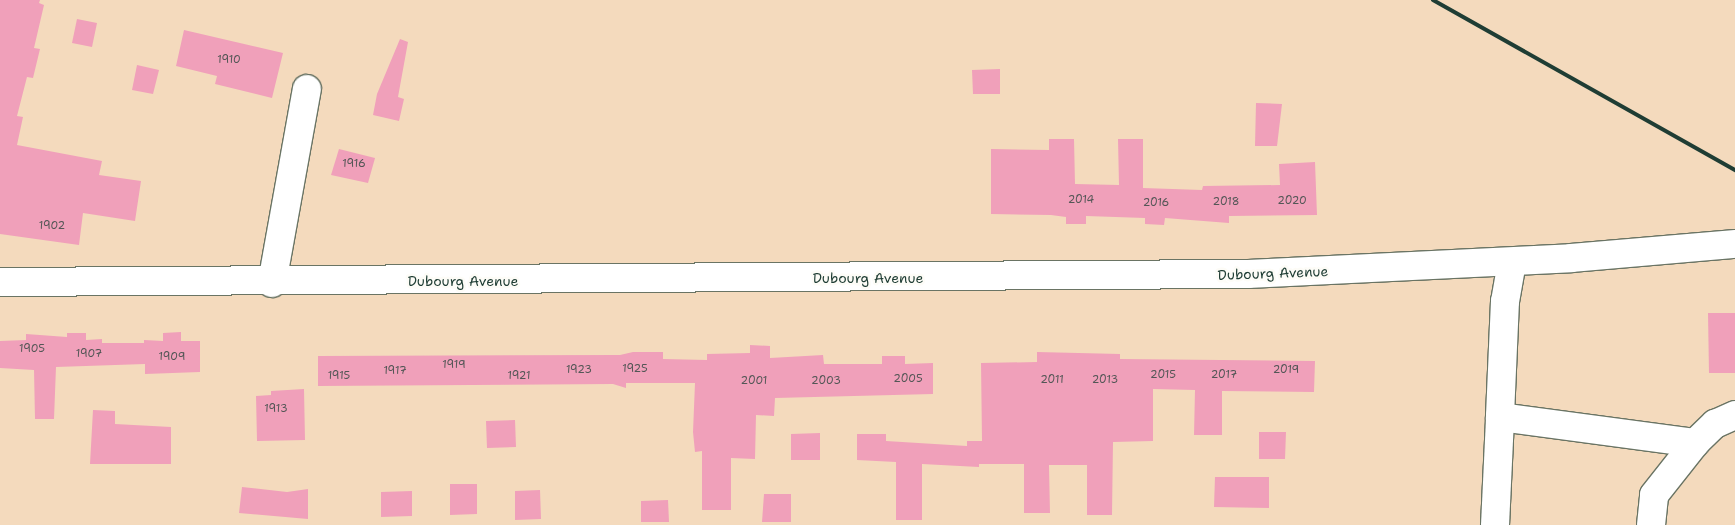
<!DOCTYPE html>
<style>
body{margin:0}
#map{position:relative;width:1735px;height:525px;overflow:hidden;background:#f4dabd;font-family:"Shantell Sans",sans-serif}
div>[style]{position:absolute}
[style*='--x']{left:calc(var(--x)*1px);top:calc(var(--y)*1px);width:calc(var(--w)*1px);rotate:calc(var(--a)*1deg)}
.building>*{inset:0;background:#f0a0ba}
.roads{filter:drop-shadow(1px 0 #6a7464) drop-shadow(-1px 0 #6a7464) drop-shadow(0 1px #6a7464) drop-shadow(0 -1px #6a7464)}
.minor>*{height:28px;margin:-14px;padding:0 14px;transform-origin:14px;border-radius:14px;background:#fff}
.rail>*{height:4px;margin:-2px;padding:0 2px;transform-origin:2px;border-radius:2px;background:#1f3d34}
span{translate:-50% -50%;white-space:nowrap;text-align:center;line-height:1.15;-webkit-text-stroke:5px #fdfcf7;paint-order:stroke}
.number-label{font-size:11px;color:#535656}
.number-label span{-webkit-text-stroke-width:0}
.street-label{font-size:14px;color:#1f3d34}
</style>
<div id="map">
<div class="building">
<div style="clip-path:polygon(0 0,40px 0,39px 3px,44px 5px,34px 48px,40px 49px,33px 78px,27px 77px,17px 116px,23px 117px,17px 145px,102px 161px,99px 175px,141px 181px,135px 221px,83px 213px,79px 245px,0 234px)"></div>
<div style="clip-path:polygon(77px 19px,97px 23px,92px 47px,72px 43px)"></div>
<div style="clip-path:polygon(184px 30px,283px 53px,272px 98px,215px 84px,217px 76px,176px 66px)"></div>
<div style="clip-path:polygon(400px 39px,408px 42px,398px 97px,404px 99px,399px 121px,373px 115px,377px 94px)"></div>
<div style="clip-path:polygon(137px 65px,159px 70px,153px 94px,132px 90px)"></div>
<div style="clip-path:polygon(1000px 69px,1000px 94px,973px 94px,972px 70px)"></div>
<div style="clip-path:polygon(1256px 103px,1282px 104px,1277px 146px,1255px 146px)"></div>
<div style="clip-path:polygon(1049px 139px,1074px 139px,1075px 184px,1119px 185px,1118px 139px,1143px 139px,1143px 188px,1202px 190px,1203px 186px,1280px 185px,1279px 164px,1315px 162px,1317px 215px,1229px 216px,1229px 223px,1165px 218px,1164px 225px,1145px 224px,1145px 218px,1086px 216px,1086px 224px,1066px 224px,1066px 217px,1051px 215px,991px 214px,991px 149px,1049px 150px)"></div>
<div style="clip-path:polygon(339px 149px,375px 158px,368px 183px,331px 175px)"></div>
<div style="clip-path:polygon(1708px 313px,1735px 313px,1735px 373px,1709px 373px)"></div>
<div style="clip-path:polygon(181px 332px,181px 341px,200px 341px,200px 372px,145px 374px,145px 364px,56px 367px,54px 419px,35px 419px,34px 370px,0 368px,0 341px,26px 340px,26px 334px,67px 337px,67px 333px,86px 333px,86px 340px,102px 339px,102px 343px,144px 343px,144px 340px,163px 341px,163px 333px)"></div>
<div style="clip-path:polygon(750px 345px,770px 346px,770px 358px,823px 355px,824px 364px,882px 364px,882px 356px,905px 356px,905px 364px,933px 363px,933px 394px,775px 398px,774px 416px,756px 415px,755px 459px,731px 458px,731px 510px,702px 510px,702px 451px,695px 452px,693px 432px,695px 383px,626px 383px,626px 388px,613px 384px,318px 386px,318px 356px,620px 355px,633px 352px,663px 352px,663px 359px,707px 360px,707px 354px,750px 353px)"></div>
<div style="clip-path:polygon(1037px 352px,1120px 354px,1120px 359px,1315px 361px,1314px 392px,1222px 391px,1222px 435px,1194px 435px,1195px 390px,1153px 389px,1153px 441px,1113px 442px,1112px 515px,1087px 515px,1087px 465px,1049px 465px,1050px 513px,1024px 513px,1024px 464px,979px 464px,979px 467px,922px 464px,922px 520px,896px 520px,896px 462px,857px 460px,857px 434px,886px 434px,886px 441px,967px 446px,967px 441px,982px 441px,981px 363px,1037px 362px)"></div>
<div style="clip-path:polygon(304px 389px,305px 440px,257px 441px,256px 396px,271px 395px,271px 391px)"></div>
<div style="clip-path:polygon(93px 410px,115px 411px,115px 424px,171px 427px,171px 464px,90px 464px)"></div>
<div style="clip-path:polygon(515px 420px,516px 447px,487px 448px,486px 421px)"></div>
<div style="clip-path:polygon(1259px 432px,1286px 432px,1285px 459px,1259px 459px)"></div>
<div style="clip-path:polygon(820px 433px,820px 460px,791px 460px,791px 434px)"></div>
<div style="clip-path:polygon(1215px 477px,1269px 477px,1269px 508px,1214px 507px)"></div>
<div style="clip-path:polygon(450px 484px,477px 484px,477px 514px,450px 515px)"></div>
<div style="clip-path:polygon(242px 487px,287px 492px,308px 489px,308px 519px,239px 513px)"></div>
<div style="clip-path:polygon(540px 490px,541px 519px,515px 520px,515px 491px)"></div>
<div style="clip-path:polygon(412px 491px,412px 516px,381px 517px,381px 492px)"></div>
<div style="clip-path:polygon(764px 494px,791px 494px,791px 522px,762px 522px)"></div>
<div style="clip-path:polygon(668px 500px,669px 522px,641px 522px,641px 501px)"></div>
</div>
<div class="roads">
<div class="minor">
<div style="--x:1512;--y:262;--w:40;--a:100"></div>
<div style="--x:1505;--y:301;--w:116;--a:92.5"></div>
<div style="--x:1500;--y:417;--w:197;--a:7.6"></div>
<div style="--x:0;--y:282;--w:1248;--a:-0.37"></div>
<div style="--x:1248;--y:274;--w:323;--a:-2.8"></div>
<div style="--x:1571;--y:258;--w:165;--a:-4.9"></div>
<div style="--x:272;--y:283;--w:197;--a:-79.8"></div>
<div style="--x:1495;--y:525;--w:108;--a:-87.3"></div>
<div style="--x:1651;--y:525;--w:30;--a:-84"></div>
<div style="--x:1654;--y:495;--w:66;--a:-51.7"></div>
<div style="--x:1695;--y:443;--w:28;--a:-44"></div>
<div style="--x:1715;--y:424;--w:22;--a:-24"></div>
</div>
</div>
<div class="rail">
<div style="--x:1433;--y:0;--w:347;--a:29.4"></div>
</div>
<div class="number-label">
<span style="left:229px;top:60px">1910</span>
<span style="left:354px;top:164px">1916</span>
<span style="left:1081px;top:200px">2014</span>
<span style="left:1292px;top:201px">2020</span>
<span style="left:1226px;top:202px">2018</span>
<span style="left:1156px;top:203px">2016</span>
<span style="left:52px;top:226px">1902</span>
<span style="left:32px;top:349px">1905</span>
<span style="left:89px;top:354px">1907</span>
<span style="left:172px;top:357px">1909</span>
<span style="left:454px;top:365px">1919</span>
<span style="left:635px;top:369px">1925</span>
<span style="left:579px;top:370px">1923</span>
<span style="left:1286px;top:370px">2019</span>
<span style="left:395px;top:371px">1917</span>
<span style="left:1163px;top:375px">2015</span>
<span style="left:1224px;top:375px">2017</span>
<span style="left:339px;top:376px">1915</span>
<span style="left:519px;top:376px">1921</span>
<span style="left:908px;top:379px">2005</span>
<span style="left:1052px;top:380px">2011</span>
<span style="left:1105px;top:380px">2013</span>
<span style="left:754px;top:381px">2001</span>
<span style="left:826px;top:381px">2003</span>
<span style="left:276px;top:409px">1913</span>
</div>
<div class="street-label">
<span style="left:1273px;top:273px;rotate:-2deg">Dubourg Avenue</span>
<span style="left:868px;top:278px">Dubourg Avenue</span>
<span style="left:463px;top:281px">Dubourg Avenue</span>
</div>
</div>
